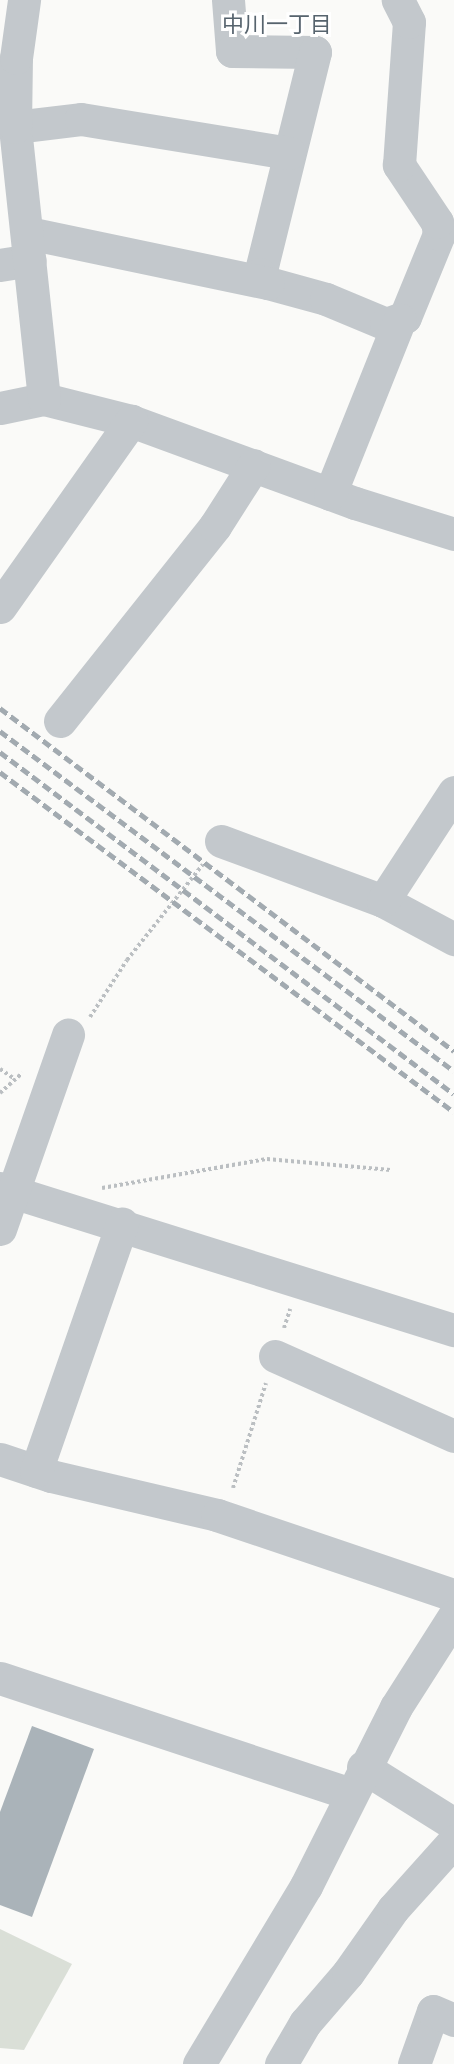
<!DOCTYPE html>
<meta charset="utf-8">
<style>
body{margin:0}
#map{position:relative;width:454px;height:2064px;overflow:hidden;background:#fafaf8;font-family:"Varela Round","Noto Sans JP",sans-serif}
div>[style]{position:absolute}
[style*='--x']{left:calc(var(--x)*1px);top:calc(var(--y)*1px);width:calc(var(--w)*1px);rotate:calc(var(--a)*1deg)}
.green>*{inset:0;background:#dadfd7}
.building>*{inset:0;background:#aab3b9}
.path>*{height:4px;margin-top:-2px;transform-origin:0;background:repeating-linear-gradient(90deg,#bbbfc2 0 3px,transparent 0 6px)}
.minor>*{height:33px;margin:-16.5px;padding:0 16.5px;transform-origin:16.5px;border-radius:16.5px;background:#c3c8cc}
.rail>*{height:4.5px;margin-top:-2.25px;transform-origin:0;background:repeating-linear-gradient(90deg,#a2aab0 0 9px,transparent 0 13.5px)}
span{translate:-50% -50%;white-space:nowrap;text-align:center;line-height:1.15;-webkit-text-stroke:6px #fff;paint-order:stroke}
.neighbourhood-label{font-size:22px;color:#57646e}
</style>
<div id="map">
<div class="green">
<div style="clip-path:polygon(0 1929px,72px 1964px,24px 2050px,0 2048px)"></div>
</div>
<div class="building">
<div style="clip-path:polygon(32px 1726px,94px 1749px,32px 1917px,0 1905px,0 1812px)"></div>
</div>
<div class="path">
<div style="--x:90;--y:1017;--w:68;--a:-57"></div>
<div style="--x:127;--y:960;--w:122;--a:-51.6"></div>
<div style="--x:0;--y:1069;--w:18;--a:34"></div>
<div style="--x:0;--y:1093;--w:30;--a:-42"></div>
<div style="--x:102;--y:1188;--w:168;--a:-10"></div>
<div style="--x:267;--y:1159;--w:124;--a:5.1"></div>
<div style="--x:284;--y:1328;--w:20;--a:-72"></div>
<div style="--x:233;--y:1488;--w:110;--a:-72.6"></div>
</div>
<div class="minor">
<div style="--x:228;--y:0;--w:51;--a:85.5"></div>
<div style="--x:232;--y:51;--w:83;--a:0.7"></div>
<div style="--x:315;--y:52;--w:229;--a:103.9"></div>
<div style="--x:260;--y:274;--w:12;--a:48"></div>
<div style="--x:268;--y:283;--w:60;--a:15.4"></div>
<div style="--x:326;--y:299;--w:65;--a:22.6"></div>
<div style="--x:386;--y:324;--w:20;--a:-20"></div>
<div style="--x:405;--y:317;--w:90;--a:-67.7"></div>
<div style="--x:439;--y:234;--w:12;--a:-99"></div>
<div style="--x:437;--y:222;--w:69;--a:-123.7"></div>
<div style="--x:399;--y:165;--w:143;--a:-86"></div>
<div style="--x:409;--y:22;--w:25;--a:-117"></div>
<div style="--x:15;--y:127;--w:66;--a:-6.9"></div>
<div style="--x:81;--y:119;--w:211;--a:9.3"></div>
<div style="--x:28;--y:233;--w:245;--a:11.8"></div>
<div style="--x:0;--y:265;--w:30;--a:-9"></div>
<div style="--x:44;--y:399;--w:90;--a:14.2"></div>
<div style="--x:131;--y:421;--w:239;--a:20.1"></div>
<div style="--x:355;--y:503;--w:104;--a:17.4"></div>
<div style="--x:0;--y:408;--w:45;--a:-11.6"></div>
<div style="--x:44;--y:399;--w:274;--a:-96.1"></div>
<div style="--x:15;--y:127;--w:69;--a:-89.2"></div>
<div style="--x:16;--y:58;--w:59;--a:-82.1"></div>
<div style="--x:330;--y:494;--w:188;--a:-68.2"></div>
<div style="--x:0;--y:607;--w:228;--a:-54.8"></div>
<div style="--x:60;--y:721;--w:249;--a:-51.5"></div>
<div style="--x:215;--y:526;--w:72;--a:-57.4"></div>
<div style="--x:221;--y:841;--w:173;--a:20.3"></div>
<div style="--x:383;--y:901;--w:81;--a:28.2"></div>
<div style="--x:383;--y:901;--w:130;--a:-56.9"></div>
<div style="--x:0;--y:1188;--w:476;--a:17.4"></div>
<div style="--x:0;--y:1229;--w:206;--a:-70.7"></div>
<div style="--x:275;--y:1356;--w:196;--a:24.1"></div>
<div style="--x:0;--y:1459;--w:54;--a:18.4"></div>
<div style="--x:51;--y:1476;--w:171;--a:13.2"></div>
<div style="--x:217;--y:1515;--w:250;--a:18.7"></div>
<div style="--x:36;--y:1471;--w:262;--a:-70.8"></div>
<div style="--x:0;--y:1678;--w:370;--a:18.3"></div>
<div style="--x:363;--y:1767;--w:107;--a:32.1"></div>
<div style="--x:199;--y:2064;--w:208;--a:-59"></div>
<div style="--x:306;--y:1886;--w:200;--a:-63.3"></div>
<div style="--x:396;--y:1707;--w:108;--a:-57.5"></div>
<div style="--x:281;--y:2064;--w:48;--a:-59.7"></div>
<div style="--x:305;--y:2023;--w:66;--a:-49.3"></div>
<div style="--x:348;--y:1973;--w:78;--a:-54.9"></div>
<div style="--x:393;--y:1909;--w:91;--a:-48.1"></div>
<div style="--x:414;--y:2064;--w:56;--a:-70.3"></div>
<div style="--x:433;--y:2011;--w:23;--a:23"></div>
</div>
<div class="rail">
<div style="--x:0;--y:708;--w:569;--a:37.07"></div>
<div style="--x:0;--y:731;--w:567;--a:36.83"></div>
<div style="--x:0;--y:752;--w:568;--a:36.99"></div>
<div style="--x:0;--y:772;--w:567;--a:36.83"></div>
</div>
<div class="neighbourhood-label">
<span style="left:277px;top:26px">中川一丁目</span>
</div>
</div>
